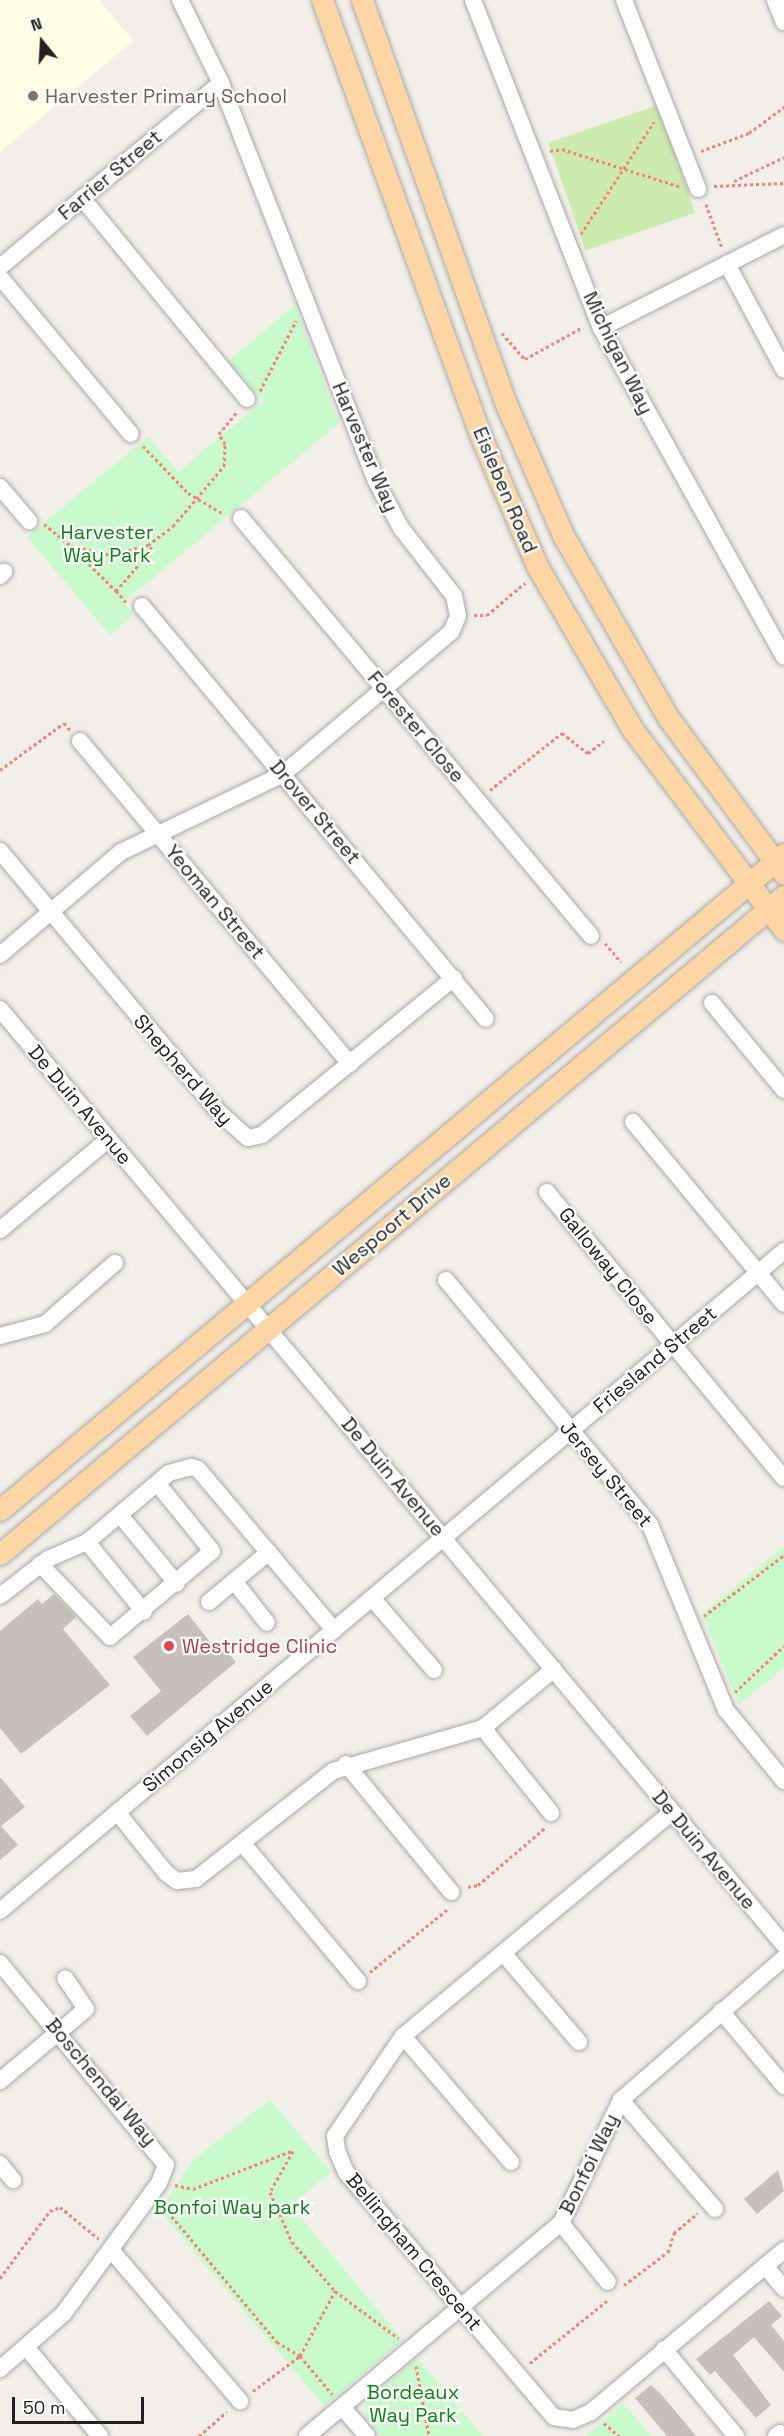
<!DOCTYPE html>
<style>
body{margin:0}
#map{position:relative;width:784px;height:2436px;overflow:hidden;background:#f2efe9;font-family:"Space Grotesk",sans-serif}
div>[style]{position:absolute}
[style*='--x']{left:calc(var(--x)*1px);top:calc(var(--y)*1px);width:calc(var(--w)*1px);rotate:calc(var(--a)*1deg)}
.education>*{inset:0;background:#ffffe5}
.grass>*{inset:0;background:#cdebb0;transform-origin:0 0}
.park>*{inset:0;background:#c8facc}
.building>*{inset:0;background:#c7bfb8}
.path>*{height:3px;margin-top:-1.5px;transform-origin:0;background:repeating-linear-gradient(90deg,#fa8072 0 3px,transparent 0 6px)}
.roads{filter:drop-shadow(0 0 2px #a9a9a9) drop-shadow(0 0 2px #a9a9a9)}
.minor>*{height:16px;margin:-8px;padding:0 8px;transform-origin:8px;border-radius:8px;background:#fff}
.major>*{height:21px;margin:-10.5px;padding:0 10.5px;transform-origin:10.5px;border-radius:10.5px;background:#fcd6a4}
.dots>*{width:16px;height:16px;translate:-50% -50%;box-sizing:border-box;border:3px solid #fff;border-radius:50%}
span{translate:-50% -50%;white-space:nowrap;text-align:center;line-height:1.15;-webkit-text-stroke:4.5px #fff;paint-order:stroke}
.education-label{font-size:20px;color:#785e54}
.left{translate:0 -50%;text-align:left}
.street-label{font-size:20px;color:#222}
.park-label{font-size:20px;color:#0c8416}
.health-label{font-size:20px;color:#be3a42}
.north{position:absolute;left:12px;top:12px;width:60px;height:60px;-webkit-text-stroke:4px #fff;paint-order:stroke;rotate:342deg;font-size:16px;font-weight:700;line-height:24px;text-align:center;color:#222}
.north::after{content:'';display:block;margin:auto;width:21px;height:27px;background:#222;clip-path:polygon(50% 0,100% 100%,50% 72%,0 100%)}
.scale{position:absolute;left:12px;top:2397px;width:132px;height:27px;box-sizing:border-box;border:3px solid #222;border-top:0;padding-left:8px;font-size:18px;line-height:21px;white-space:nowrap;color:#222;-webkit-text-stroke:4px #fff;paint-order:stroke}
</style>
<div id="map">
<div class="education">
<div style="clip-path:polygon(0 0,99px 0,133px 41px,0 152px)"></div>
</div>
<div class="grass">
<div style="left:658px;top:105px;width:114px;height:116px;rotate:71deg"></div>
</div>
<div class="park">
<div style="clip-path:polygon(295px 305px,339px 423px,124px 602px,133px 614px,110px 635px,27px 537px,148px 437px,178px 472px,263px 401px,229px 361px)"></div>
<div style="clip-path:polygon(784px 1546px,784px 1667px,739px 1705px,702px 1614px)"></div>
<div style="clip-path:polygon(270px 2100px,331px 2172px,290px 2205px,403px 2340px,324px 2406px,160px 2211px,193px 2160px)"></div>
<div style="clip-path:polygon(417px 2358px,483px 2436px,381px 2436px,365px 2416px,366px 2402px)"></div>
<div style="clip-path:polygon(623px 2403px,651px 2436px,586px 2436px)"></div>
</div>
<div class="building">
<div style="clip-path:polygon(54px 1594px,76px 1617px,63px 1629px,110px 1685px,21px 1754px,0 1728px,0 1631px,38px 1599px,42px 1604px)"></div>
<div style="clip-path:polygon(188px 1614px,214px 1647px,219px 1642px,236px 1662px,147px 1736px,130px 1716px,161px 1691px,133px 1657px)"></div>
<div style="clip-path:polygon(0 1777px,25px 1807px,1px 1826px,18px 1845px,0 1860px)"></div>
<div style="clip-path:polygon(778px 2170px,784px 2191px,757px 2214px,744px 2199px)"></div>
<div style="clip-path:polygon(769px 2301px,782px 2316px,771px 2325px,784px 2341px,784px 2372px,754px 2337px,733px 2355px,771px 2405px,756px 2418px,715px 2371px,710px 2375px,696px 2359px)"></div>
<div style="clip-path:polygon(651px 2385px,661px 2394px,696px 2436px,667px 2436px,635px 2398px)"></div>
</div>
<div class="path">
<div style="--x:550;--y:151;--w:12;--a:-9"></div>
<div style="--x:562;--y:149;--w:125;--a:17.7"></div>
<div style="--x:701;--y:151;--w:51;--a:-20.6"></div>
<div style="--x:749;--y:133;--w:44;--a:-36.6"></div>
<div style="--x:734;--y:181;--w:55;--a:-25.6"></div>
<div style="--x:714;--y:186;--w:70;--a:-2.5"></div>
<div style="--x:706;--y:204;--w:47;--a:70"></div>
<div style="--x:581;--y:234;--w:134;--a:-56.9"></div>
<div style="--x:502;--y:333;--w:35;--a:49"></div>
<div style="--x:525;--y:359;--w:66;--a:-28.9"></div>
<div style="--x:260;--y:391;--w:79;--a:-62.8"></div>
<div style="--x:143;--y:446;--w:65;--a:46.2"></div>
<div style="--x:188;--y:493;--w:42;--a:30.3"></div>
<div style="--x:44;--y:524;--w:35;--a:39"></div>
<div style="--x:71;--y:546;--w:41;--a:12.7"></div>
<div style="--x:111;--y:555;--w:38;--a:-15"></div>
<div style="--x:148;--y:545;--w:31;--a:-37"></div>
<div style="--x:173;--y:526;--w:79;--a:-49.6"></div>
<div style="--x:224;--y:466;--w:22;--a:-87"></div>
<div style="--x:225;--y:444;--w:12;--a:-121"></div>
<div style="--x:219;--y:434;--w:28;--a:-51"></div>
<div style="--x:72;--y:547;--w:62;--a:45"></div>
<div style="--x:126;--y:602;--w:15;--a:-132"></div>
<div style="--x:116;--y:591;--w:55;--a:-49.4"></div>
<div style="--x:152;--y:549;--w:6;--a:-135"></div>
<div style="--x:474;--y:615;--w:13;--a:0"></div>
<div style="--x:487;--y:615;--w:50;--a:-40.1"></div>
<div style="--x:0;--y:770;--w:79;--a:-36.3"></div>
<div style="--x:64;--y:723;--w:9;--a:49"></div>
<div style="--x:490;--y:790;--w:92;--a:-38.4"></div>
<div style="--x:562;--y:733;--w:33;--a:38"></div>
<div style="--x:588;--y:753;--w:20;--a:-37"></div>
<div style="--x:605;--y:943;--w:25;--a:50"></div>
<div style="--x:704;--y:1616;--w:101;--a:-37.3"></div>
<div style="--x:735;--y:1692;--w:67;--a:-43.2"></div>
<div style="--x:468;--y:1887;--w:10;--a:-11"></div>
<div style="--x:478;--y:1885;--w:88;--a:-40.4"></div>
<div style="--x:370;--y:1972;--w:102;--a:-39"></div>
<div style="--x:293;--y:2151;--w:47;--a:119.3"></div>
<div style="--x:270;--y:2192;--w:55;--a:66.3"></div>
<div style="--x:292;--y:2242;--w:65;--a:48.7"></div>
<div style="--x:335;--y:2291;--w:79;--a:36.7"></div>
<div style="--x:175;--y:2185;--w:18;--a:13"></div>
<div style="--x:193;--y:2189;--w:108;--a:-21.1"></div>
<div style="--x:164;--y:2207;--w:176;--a:50.1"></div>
<div style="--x:277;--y:2342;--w:27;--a:31"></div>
<div style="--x:300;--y:2356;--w:74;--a:-61.7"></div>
<div style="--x:0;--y:2278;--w:84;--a:-53.3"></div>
<div style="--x:50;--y:2211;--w:11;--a:-22"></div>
<div style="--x:60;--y:2207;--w:50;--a:39.4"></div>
<div style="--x:624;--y:2285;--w:55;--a:-36.9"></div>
<div style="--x:668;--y:2252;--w:20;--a:-72"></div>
<div style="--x:674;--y:2233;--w:31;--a:-40"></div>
<div style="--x:530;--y:2363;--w:102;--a:-39"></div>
<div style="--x:416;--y:2366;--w:71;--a:79.5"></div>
<div style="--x:253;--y:2391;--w:59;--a:-36.7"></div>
<div style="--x:300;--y:2356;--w:50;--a:49.9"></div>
<div style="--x:604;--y:2423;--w:20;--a:41"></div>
<div style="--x:199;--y:2436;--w:37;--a:-41"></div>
</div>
<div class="roads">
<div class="minor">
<div style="--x:473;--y:0;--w:352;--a:68.7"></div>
<div style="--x:601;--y:328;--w:376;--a:60.9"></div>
<div style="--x:624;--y:0;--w:203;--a:68.6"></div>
<div style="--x:775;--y:0;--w:24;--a:68"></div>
<div style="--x:82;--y:198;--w:260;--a:50.6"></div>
<div style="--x:727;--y:264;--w:120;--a:61.7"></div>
<div style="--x:0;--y:267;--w:288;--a:-39.8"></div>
<div style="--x:0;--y:277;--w:204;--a:50.2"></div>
<div style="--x:601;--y:328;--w:205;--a:-26.9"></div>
<div style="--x:0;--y:487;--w:45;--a:49.5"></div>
<div style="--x:241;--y:518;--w:545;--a:50.06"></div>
<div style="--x:0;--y:576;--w:6;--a:-45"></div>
<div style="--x:142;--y:606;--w:537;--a:50.21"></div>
<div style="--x:80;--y:741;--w:421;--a:50.1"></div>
<div style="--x:0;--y:851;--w:344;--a:50"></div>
<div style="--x:221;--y:1114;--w:36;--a:42"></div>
<div style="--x:248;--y:1138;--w:14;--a:-12"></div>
<div style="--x:262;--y:1135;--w:248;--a:-39.3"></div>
<div style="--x:0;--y:955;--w:159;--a:-40.4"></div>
<div style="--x:121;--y:852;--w:180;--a:-25.7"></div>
<div style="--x:283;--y:774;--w:220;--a:-40.2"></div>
<div style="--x:451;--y:632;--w:17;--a:-66"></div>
<div style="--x:458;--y:616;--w:20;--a:-101"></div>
<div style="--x:454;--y:596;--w:86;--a:-127.9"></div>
<div style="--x:401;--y:528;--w:53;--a:-118"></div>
<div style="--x:376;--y:481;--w:427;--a:-111.3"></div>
<div style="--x:221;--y:83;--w:93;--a:-116.3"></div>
<div style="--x:712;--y:1003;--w:113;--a:50.4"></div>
<div style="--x:0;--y:1009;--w:1221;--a:50.05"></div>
<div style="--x:633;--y:1122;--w:236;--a:50.3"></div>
<div style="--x:547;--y:1192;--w:371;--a:50.4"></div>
<div style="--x:0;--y:1230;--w:142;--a:-39.9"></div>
<div style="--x:446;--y:1280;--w:319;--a:50.2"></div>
<div style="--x:650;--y:1525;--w:200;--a:67.7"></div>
<div style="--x:726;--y:1710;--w:92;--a:50.8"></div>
<div style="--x:0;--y:1336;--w:47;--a:-14.9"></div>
<div style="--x:45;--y:1324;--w:93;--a:-41.1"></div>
<div style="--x:120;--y:1515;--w:89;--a:50.4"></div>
<div style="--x:87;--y:1542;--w:90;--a:50.8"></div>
<div style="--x:40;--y:1564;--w:101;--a:46.2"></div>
<div style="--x:110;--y:1637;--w:133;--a:-40.1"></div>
<div style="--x:212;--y:1551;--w:87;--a:-129"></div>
<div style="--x:234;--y:1581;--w:53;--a:51.8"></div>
<div style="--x:0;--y:1596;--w:61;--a:-37.6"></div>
<div style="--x:48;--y:1559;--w:43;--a:-23.6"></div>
<div style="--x:87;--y:1542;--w:107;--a:-40.1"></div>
<div style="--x:169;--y:1473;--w:23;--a:-15"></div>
<div style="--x:191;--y:1467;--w:7;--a:16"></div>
<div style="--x:198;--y:1469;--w:211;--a:49.8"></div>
<div style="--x:372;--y:1598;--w:95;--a:49.3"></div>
<div style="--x:209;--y:1602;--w:78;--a:-39.8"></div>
<div style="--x:483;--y:1728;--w:109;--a:51.3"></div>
<div style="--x:346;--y:1764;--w:166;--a:50.6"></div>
<div style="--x:117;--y:1812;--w:78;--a:51.2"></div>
<div style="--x:166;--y:1873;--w:14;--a:36"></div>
<div style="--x:177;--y:1881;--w:19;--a:-6"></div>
<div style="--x:196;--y:1879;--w:174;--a:-38.2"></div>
<div style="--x:333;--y:1771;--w:156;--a:-16"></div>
<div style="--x:483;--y:1728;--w:92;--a:-39.7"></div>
<div style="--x:672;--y:1812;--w:350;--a:140.2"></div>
<div style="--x:403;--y:2036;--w:121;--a:124.2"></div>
<div style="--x:335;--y:2136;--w:15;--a:82"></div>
<div style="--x:337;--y:2151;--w:23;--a:67"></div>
<div style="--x:346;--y:2172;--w:321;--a:49.7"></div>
<div style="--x:554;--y:2417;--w:19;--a:9"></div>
<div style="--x:573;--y:2420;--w:20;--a:-24"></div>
<div style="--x:591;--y:2412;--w:252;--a:-40"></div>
<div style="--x:243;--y:1844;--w:179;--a:50"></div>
<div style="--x:0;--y:1911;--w:1025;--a:-40.09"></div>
<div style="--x:503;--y:1953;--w:117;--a:49.5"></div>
<div style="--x:0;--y:1963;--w:261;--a:50.6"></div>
<div style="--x:166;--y:2165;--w:19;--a:111"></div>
<div style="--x:159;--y:2183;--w:162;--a:126.2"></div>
<div style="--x:63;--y:2314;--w:84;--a:138.9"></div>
<div style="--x:721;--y:2011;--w:98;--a:50"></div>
<div style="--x:403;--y:2036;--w:166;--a:49.4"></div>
<div style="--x:0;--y:2081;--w:112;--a:-39.9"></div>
<div style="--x:86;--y:2009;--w:37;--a:-124"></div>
<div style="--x:621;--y:2100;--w:144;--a:49.2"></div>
<div style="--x:0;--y:2164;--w:21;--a:51"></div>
<div style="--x:561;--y:2223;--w:75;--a:51.5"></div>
<div style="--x:111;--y:2250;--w:199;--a:49.5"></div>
<div style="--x:765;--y:2266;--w:30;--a:50"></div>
<div style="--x:26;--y:2347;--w:116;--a:50.3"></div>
<div style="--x:664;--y:2349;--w:113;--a:50.4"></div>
<div style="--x:342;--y:2407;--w:38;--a:49"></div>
<div style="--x:307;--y:2436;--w:331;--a:-40"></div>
<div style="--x:561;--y:2223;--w:137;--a:-64"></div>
<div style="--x:621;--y:2100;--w:216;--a:-41.1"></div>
<div style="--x:776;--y:2436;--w:5;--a:-37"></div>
</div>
<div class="major">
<div style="--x:322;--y:0;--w:465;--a:70"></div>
<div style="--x:481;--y:437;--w:141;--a:66.5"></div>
<div style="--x:537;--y:566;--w:190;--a:59.7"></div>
<div style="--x:633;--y:730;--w:251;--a:52.9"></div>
<div style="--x:362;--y:0;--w:429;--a:70.4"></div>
<div style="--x:506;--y:404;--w:143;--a:66.5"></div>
<div style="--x:563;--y:535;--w:212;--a:60.1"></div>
<div style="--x:669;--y:719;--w:193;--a:53.4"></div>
<div style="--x:0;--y:1510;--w:1022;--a:-39.92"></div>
<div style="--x:0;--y:1554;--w:1024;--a:-40.01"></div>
</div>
</div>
<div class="dots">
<div style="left:33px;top:96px;background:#8d6e63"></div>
<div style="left:169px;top:1646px;background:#e0444e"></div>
</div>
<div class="education-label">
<span class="left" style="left:45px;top:96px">Harvester Primary School</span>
</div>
<div class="street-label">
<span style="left:110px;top:175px;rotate:-40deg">Farrier Street</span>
<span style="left:618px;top:353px;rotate:64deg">Michigan Way</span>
<span style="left:365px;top:447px;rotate:67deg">Harvester Way</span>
<span style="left:505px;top:490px;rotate:67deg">Eisleben Road</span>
<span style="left:416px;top:727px;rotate:50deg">Forester Close</span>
<span style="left:315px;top:812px;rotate:50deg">Drover Street</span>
<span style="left:215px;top:902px;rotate:50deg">Yeoman Street</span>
<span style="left:183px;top:1070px;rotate:49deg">Shepherd Way</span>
<span style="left:80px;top:1105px;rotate:50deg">De Duin Avenue</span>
<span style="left:392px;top:1225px;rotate:-40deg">Wespoort Drive</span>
<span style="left:608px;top:1266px;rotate:51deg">Galloway Close</span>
<span style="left:655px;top:1360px;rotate:-40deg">Friesland Street</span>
<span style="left:606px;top:1474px;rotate:50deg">Jersey Street</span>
<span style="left:393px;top:1477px;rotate:50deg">De Duin Avenue</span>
<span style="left:208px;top:1736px;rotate:-40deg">Simonsig Avenue</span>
<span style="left:704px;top:1850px;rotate:50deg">De Duin Avenue</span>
<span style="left:101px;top:2082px;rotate:50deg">Boschendal Way</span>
<span style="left:589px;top:2164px;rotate:-64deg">Bonfoi Way</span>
<span style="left:414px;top:2252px;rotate:50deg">Bellingham Crescent</span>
</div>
<div class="park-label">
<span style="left:107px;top:544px">Harvester<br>Way Park</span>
<span style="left:232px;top:2207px">Bonfoi Way park</span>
<span style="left:413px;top:2404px">Bordeaux<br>Way Park</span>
</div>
<div class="health-label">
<span class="left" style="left:182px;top:1646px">Westridge Clinic</span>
</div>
<div class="north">N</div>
<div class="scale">50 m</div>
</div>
